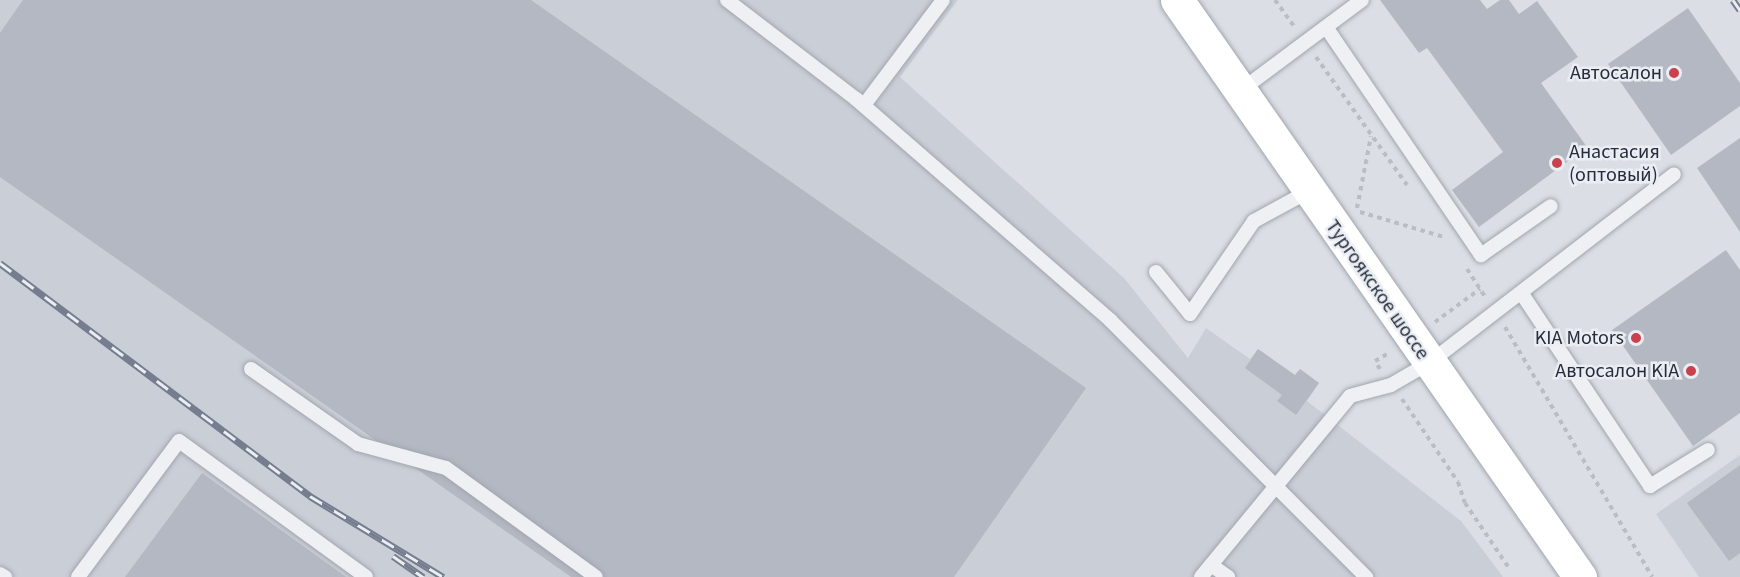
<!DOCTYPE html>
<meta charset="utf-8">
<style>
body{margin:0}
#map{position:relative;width:1740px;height:577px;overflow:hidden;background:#dbdfe5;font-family:"Source Sans 3",sans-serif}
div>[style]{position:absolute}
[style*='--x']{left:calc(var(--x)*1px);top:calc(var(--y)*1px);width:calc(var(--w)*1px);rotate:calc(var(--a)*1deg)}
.built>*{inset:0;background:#caced7}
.building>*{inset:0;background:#b3b8c2}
.path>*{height:4px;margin-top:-2px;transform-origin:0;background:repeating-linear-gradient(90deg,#babdc4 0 4.5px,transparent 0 9px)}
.roads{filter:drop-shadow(0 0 2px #a1a6af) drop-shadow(0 0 2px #a1a6af)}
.lane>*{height:14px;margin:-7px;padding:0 7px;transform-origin:7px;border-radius:7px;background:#eef0f4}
.primary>*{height:33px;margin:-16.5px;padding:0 16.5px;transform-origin:16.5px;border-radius:16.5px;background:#fff}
.rail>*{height:7px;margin-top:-3.5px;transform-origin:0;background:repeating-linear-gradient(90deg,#eaeef3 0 14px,#757d8e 0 28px);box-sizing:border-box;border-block:2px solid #757d8e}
.dots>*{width:16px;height:16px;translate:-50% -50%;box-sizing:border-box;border:3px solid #eaeef3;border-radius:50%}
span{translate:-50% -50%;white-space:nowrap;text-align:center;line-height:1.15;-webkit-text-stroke:5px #eaeef3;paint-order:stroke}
.poi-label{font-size:20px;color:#262c3b}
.right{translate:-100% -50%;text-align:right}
.left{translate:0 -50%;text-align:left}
.street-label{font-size:20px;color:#262c3b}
</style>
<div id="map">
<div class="built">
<div style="clip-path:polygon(0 0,958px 0,900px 77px,1124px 278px,1188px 358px,1206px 328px,1250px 359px,1258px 349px,1295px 375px,1300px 369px,1319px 383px,1307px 401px,1461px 521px,1503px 577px,0 577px)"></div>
<div style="clip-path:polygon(1740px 455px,1740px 577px,1699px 577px,1656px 514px)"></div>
</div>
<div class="building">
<div style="clip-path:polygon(23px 0,531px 0,1086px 388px,954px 577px,571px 577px,0 177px,0 33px)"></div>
<div style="clip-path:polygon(1380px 0,1480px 0,1487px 9px,1500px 0,1509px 0,1519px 14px,1537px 1px,1578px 57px,1541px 83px,1587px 147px,1479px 227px,1452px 190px,1503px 152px,1427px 48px,1419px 53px)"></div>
<div style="clip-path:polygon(1688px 8px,1740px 83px,1740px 106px,1671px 155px,1608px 64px)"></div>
<div style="clip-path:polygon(1740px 138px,1740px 232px,1697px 168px)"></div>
<div style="clip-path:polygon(1726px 250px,1740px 270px,1740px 413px,1693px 446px,1612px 330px)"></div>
<div style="clip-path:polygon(1258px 349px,1295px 375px,1300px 369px,1319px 383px,1296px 415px,1277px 401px,1282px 395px,1245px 368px)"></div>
<div style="clip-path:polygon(1740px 465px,1740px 553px,1729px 561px,1687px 503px)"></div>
<div style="clip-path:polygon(202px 473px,346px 577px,125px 577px)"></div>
</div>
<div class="path">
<div style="--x:1275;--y:0;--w:36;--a:54"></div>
<div style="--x:1316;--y:57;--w:157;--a:54.6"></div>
<div style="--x:1357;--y:208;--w:73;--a:-79"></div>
<div style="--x:1360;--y:212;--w:88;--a:16.6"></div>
<div style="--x:1467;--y:269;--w:35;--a:57"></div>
<div style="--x:1435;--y:322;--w:56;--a:-36.3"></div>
<div style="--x:1505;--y:327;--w:290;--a:59.5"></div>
<div style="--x:1380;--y:369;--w:9;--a:-122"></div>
<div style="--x:1375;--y:361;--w:16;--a:-30"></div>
<div style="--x:1402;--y:399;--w:100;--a:56"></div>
<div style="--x:1458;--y:482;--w:22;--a:72"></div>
<div style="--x:1465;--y:503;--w:78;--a:55.9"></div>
</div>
<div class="roads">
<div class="lane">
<div style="--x:727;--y:0;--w:163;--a:37.5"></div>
<div style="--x:856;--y:99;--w:337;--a:41"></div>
<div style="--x:1110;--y:320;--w:363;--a:45.1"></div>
<div style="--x:1326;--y:27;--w:276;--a:55.8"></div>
<div style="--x:1481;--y:255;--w:85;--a:-35"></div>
<div style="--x:1240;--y:91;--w:152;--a:-36.7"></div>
<div style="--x:864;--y:105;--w:131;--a:-53"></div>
<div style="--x:1156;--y:272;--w:54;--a:51"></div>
<div style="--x:1190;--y:314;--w:113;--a:-55.5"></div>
<div style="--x:1254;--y:221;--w:63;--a:-28.6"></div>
<div style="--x:1522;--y:294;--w:231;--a:56.3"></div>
<div style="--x:1650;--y:486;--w:68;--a:-31.8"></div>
<div style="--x:251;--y:369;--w:131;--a:35"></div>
<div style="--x:358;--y:444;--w:91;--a:15.3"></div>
<div style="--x:446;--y:468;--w:185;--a:36"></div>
<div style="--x:1211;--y:565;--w:21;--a:35"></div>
<div style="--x:0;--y:574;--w:6;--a:31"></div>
<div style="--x:78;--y:577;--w:169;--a:-53.4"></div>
<div style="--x:179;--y:441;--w:231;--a:36"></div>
<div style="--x:1201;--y:577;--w:234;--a:-50.5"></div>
<div style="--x:1350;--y:396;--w:42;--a:-15"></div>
<div style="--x:1391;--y:385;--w:44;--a:-30.1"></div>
<div style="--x:1429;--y:363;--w:309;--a:-37.6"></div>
</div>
<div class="primary">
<div style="--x:1177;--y:0;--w:704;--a:55.07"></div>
</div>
</div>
<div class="rail">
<div style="--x:1733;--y:0;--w:12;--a:55"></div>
<div style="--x:0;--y:263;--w:388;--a:36.9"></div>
<div style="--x:310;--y:496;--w:156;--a:31.3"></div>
<div style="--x:393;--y:556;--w:37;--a:35"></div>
</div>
<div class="dots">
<div style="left:1674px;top:73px;background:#c9414d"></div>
<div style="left:1557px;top:163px;background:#c9414d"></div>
<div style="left:1636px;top:338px;background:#c9414d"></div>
<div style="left:1691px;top:371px;background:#c9414d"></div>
</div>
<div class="poi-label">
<span class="right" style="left:1662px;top:73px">Автосалон</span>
<span class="left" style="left:1569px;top:164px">Анастасия<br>(оптовый)</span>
<span class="right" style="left:1624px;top:338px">KIA Motors</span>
<span class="right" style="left:1679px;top:371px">Автосалон KIA</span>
</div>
<div class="street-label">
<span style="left:1377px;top:290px;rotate:55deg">Тургоякское шоссе</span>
</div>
</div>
